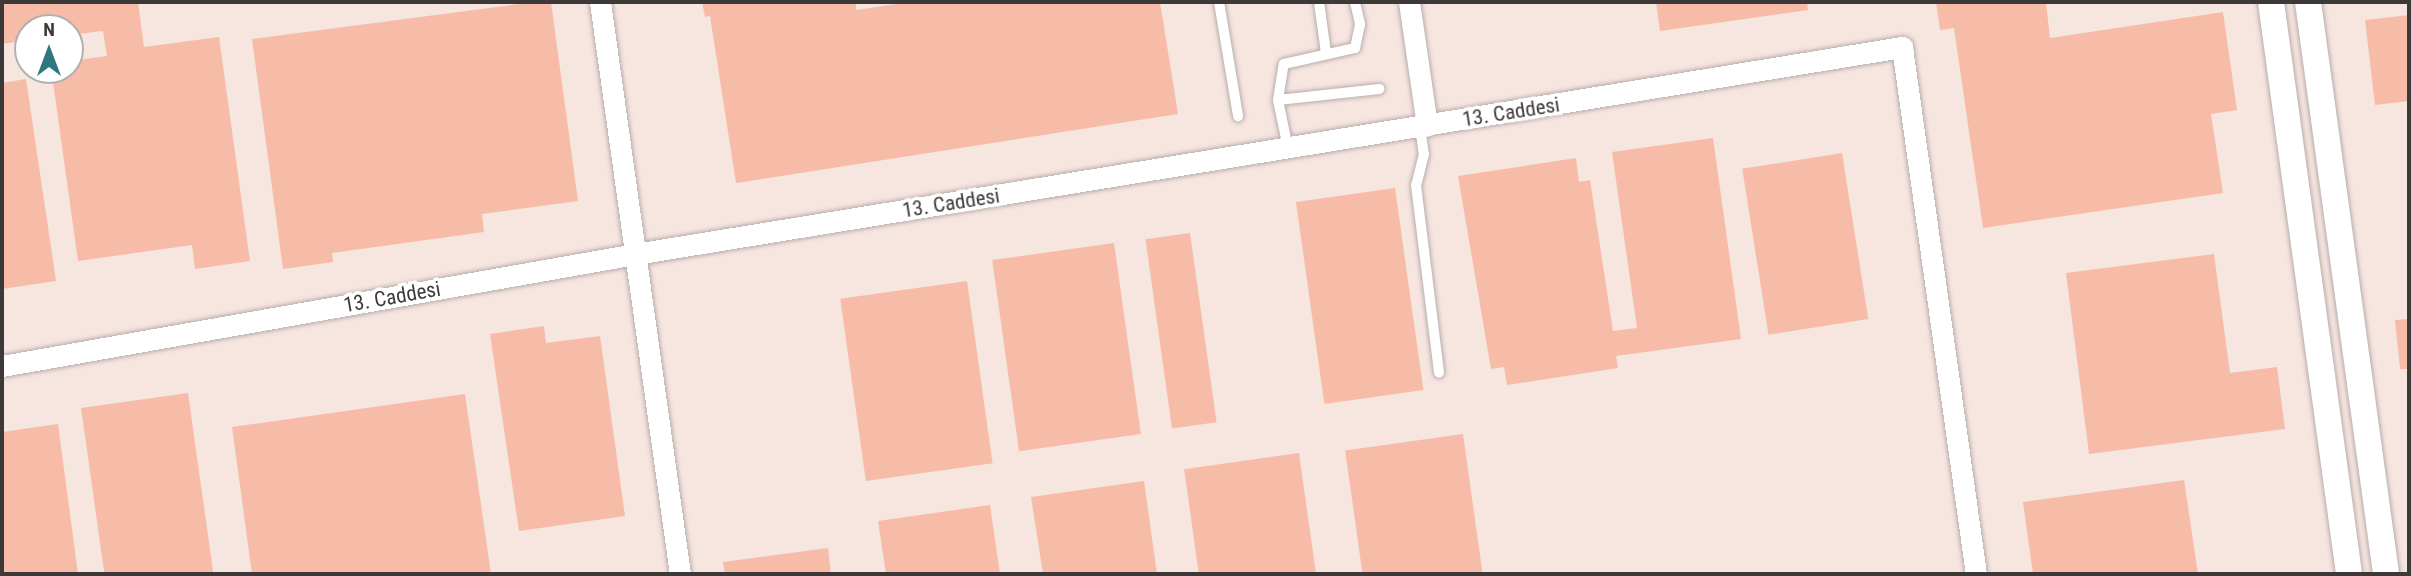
<!DOCTYPE html>
<style>
body{margin:0}
#map{position:relative;width:2411px;height:576px;overflow:hidden;background:#fdf3f0;font-family:"Roboto Condensed",sans-serif}
div>[style]{position:absolute}
[style*='--x']{left:calc(var(--x)*1px);top:calc(var(--y)*1px);width:calc(var(--w)*1px);rotate:calc(var(--a)*1deg)}
.built>*{inset:0;background:#f7e5e0}
.building>*{inset:0;background:#f6bca7;transform-origin:0 0}
.roads{filter:drop-shadow(0 0 2px #b7aeab) drop-shadow(0 0 2px #b7aeab)}
.service>*{height:10px;margin:-5px;padding:0 5px;transform-origin:5px;border-radius:5px;background:#fff}
.minor>*{height:21px;margin:-10.5px;padding:0 10.5px;transform-origin:10.5px;border-radius:10.5px;background:#fff}
.tertiary>*{height:26px;margin:-13px;padding:0 13px;transform-origin:13px;border-radius:13px;background:#fff}
span{translate:-50% -50%;white-space:nowrap;text-align:center;line-height:1.15;-webkit-text-stroke:7px #fff;paint-order:stroke}
.street-label{font-size:21px;color:#3d3938}
.frame{position:absolute;inset:0;border:4px solid #3d3938;pointer-events:none}
.north{position:absolute;left:14px;top:14px;width:70px;height:70px;box-sizing:border-box;background:#fff;border:2px solid #b1b0af;border-radius:50%;rotate:0deg;font-size:19px;font-weight:700;line-height:28px;text-align:center;color:#3d3938}
.north::after{content:'';display:block;margin:auto;width:24px;height:32px;background:#2f7780;clip-path:polygon(50% 0,100% 100%,50% 72%,0 100%)}
</style>
<div id="map">
<div class="built">
<div style="clip-path:polygon(evenodd,2px 2px,2409px 2px,2409px 574px,2px 574px,2px 2px,28px 28px,70px 28px,70px 70px,28px 70px,28px 28px)"></div>
</div>
<div class="building">
<div style="clip-path:polygon(2px 2px,138px 2px,144px 47px,219px 37px,250px 261px,195px 269px,192px 245px,78px 261px,53px 82px,60px 81px,58px 70px,70px 70px,70px 61px,107px 56px,103px 31px,70px 35px,70px 28px,28px 28px,28px 40px,2px 44px)"></div>
<div style="clip-path:polygon(534px 2px,551px 2px,578px 201px,482px 214px,484px 232px,332px 253px,333px 262px,283px 269px,252px 39px)"></div>
<div style="clip-path:polygon(702px 2px,856px 2px,856px 10px,910px 2px,1160px 2px,1178px 114px,736px 183px,710px 16px,705px 17px)"></div>
<div style="clip-path:polygon(1656px 2px,1807px 2px,1808px 10px,1660px 31px)"></div>
<div style="clip-path:polygon(1936px 2px,2046px 2px,2050px 38px,2223px 12px,2237px 110px,2211px 114px,2223px 193px,1983px 228px,1954px 28px,1940px 30px)"></div>
<div style="clip-path:polygon(2409px 15px,2409px 101px,2375px 105px,2365px 20px)"></div>
<div style="clip-path:polygon(26px 79px,56px 281px,2px 289px,2px 83px)"></div>
<div style="clip-path:polygon(1713px 138px,1741px 339px,1616px 356px,1618px 368px,1507px 385px,1504px 367px,1491px 369px,1458px 176px,1576px 158px,1579px 182px,1590px 180px,1613px 331px,1637px 328px,1612px 152px)"></div>
<div style="left:1842px;top:153px;width:168px;height:101px;rotate:81deg"></div>
<div style="left:1395px;top:188px;width:204px;height:100px;rotate:82deg"></div>
<div style="left:1190px;top:233px;width:191px;height:45px;rotate:82deg"></div>
<div style="left:1114px;top:243px;width:193px;height:123px;rotate:82deg"></div>
<div style="clip-path:polygon(2214px 254px,2230px 373px,2277px 367px,2285px 429px,2089px 454px,2066px 273px)"></div>
<div style="left:967px;top:281px;width:184px;height:128px;rotate:82deg"></div>
<div style="clip-path:polygon(2409px 319px,2409px 369px,2400px 369px,2395px 320px)"></div>
<div style="clip-path:polygon(544px 326px,546px 343px,600px 336px,625px 516px,519px 531px,490px 334px)"></div>
<div style="left:188px;top:393px;width:183px;height:108px;rotate:82deg"></div>
<div style="clip-path:polygon(465px 394px,491px 574px,252px 574px,232px 427px)"></div>
<div style="clip-path:polygon(58px 424px,78px 574px,2px 574px,2px 432px)"></div>
<div style="left:1463px;top:434px;width:141px;height:119px;rotate:82deg"></div>
<div style="left:1299px;top:453px;width:122px;height:116px;rotate:82deg"></div>
<div style="clip-path:polygon(2184px 480px,2198px 574px,2033px 574px,2023px 502px)"></div>
<div style="clip-path:polygon(1144px 481px,1157px 574px,1043px 574px,1031px 497px)"></div>
<div style="clip-path:polygon(990px 505px,1000px 574px,886px 574px,878px 521px)"></div>
<div style="clip-path:polygon(828px 548px,831px 574px,725px 574px,723px 562px)"></div>
</div>
<div class="roads">
<div class="service">
<div style="--x:1219;--y:2;--w:116;--a:80.5"></div>
<div style="--x:1319;--y:2;--w:51;--a:82.2"></div>
<div style="--x:1278;--y:100;--w:102;--a:-6.2"></div>
<div style="--x:1420;--y:127;--w:27;--a:82"></div>
<div style="--x:1424;--y:154;--w:32;--a:104"></div>
<div style="--x:1416;--y:185;--w:189;--a:83"></div>
<div style="--x:1288;--y:148;--w:49;--a:-101.8"></div>
<div style="--x:1278;--y:100;--w:36;--a:-81"></div>
<div style="--x:1284;--y:64;--w:73;--a:-12.7"></div>
<div style="--x:1355;--y:48;--w:25;--a:-78"></div>
<div style="--x:1360;--y:24;--w:23;--a:-103"></div>
</div>
<div class="minor">
<div style="--x:600;--y:2;--w:578;--a:82.04"></div>
<div style="--x:1409;--y:2;--w:125;--a:81.7"></div>
<div style="--x:2;--y:366;--w:643;--a:-10.03"></div>
<div style="--x:635;--y:254;--w:1284;--a:-9.28"></div>
<div style="--x:1902;--y:47;--w:532;--a:82.01"></div>
</div>
<div class="tertiary">
<div style="--x:2271;--y:2;--w:577;--a:82.23"></div>
<div style="--x:2308;--y:2;--w:577;--a:82.23"></div>
</div>
</div>
<div class="street-label">
<span style="left:1511px;top:112px;rotate:-9deg">13. Caddesi</span>
<span style="left:951px;top:203px;rotate:-9deg">13. Caddesi</span>
<span style="left:392px;top:297px;rotate:-10deg">13. Caddesi</span>
</div>
<div class="frame"></div>
<div class="north">N</div>
</div>
